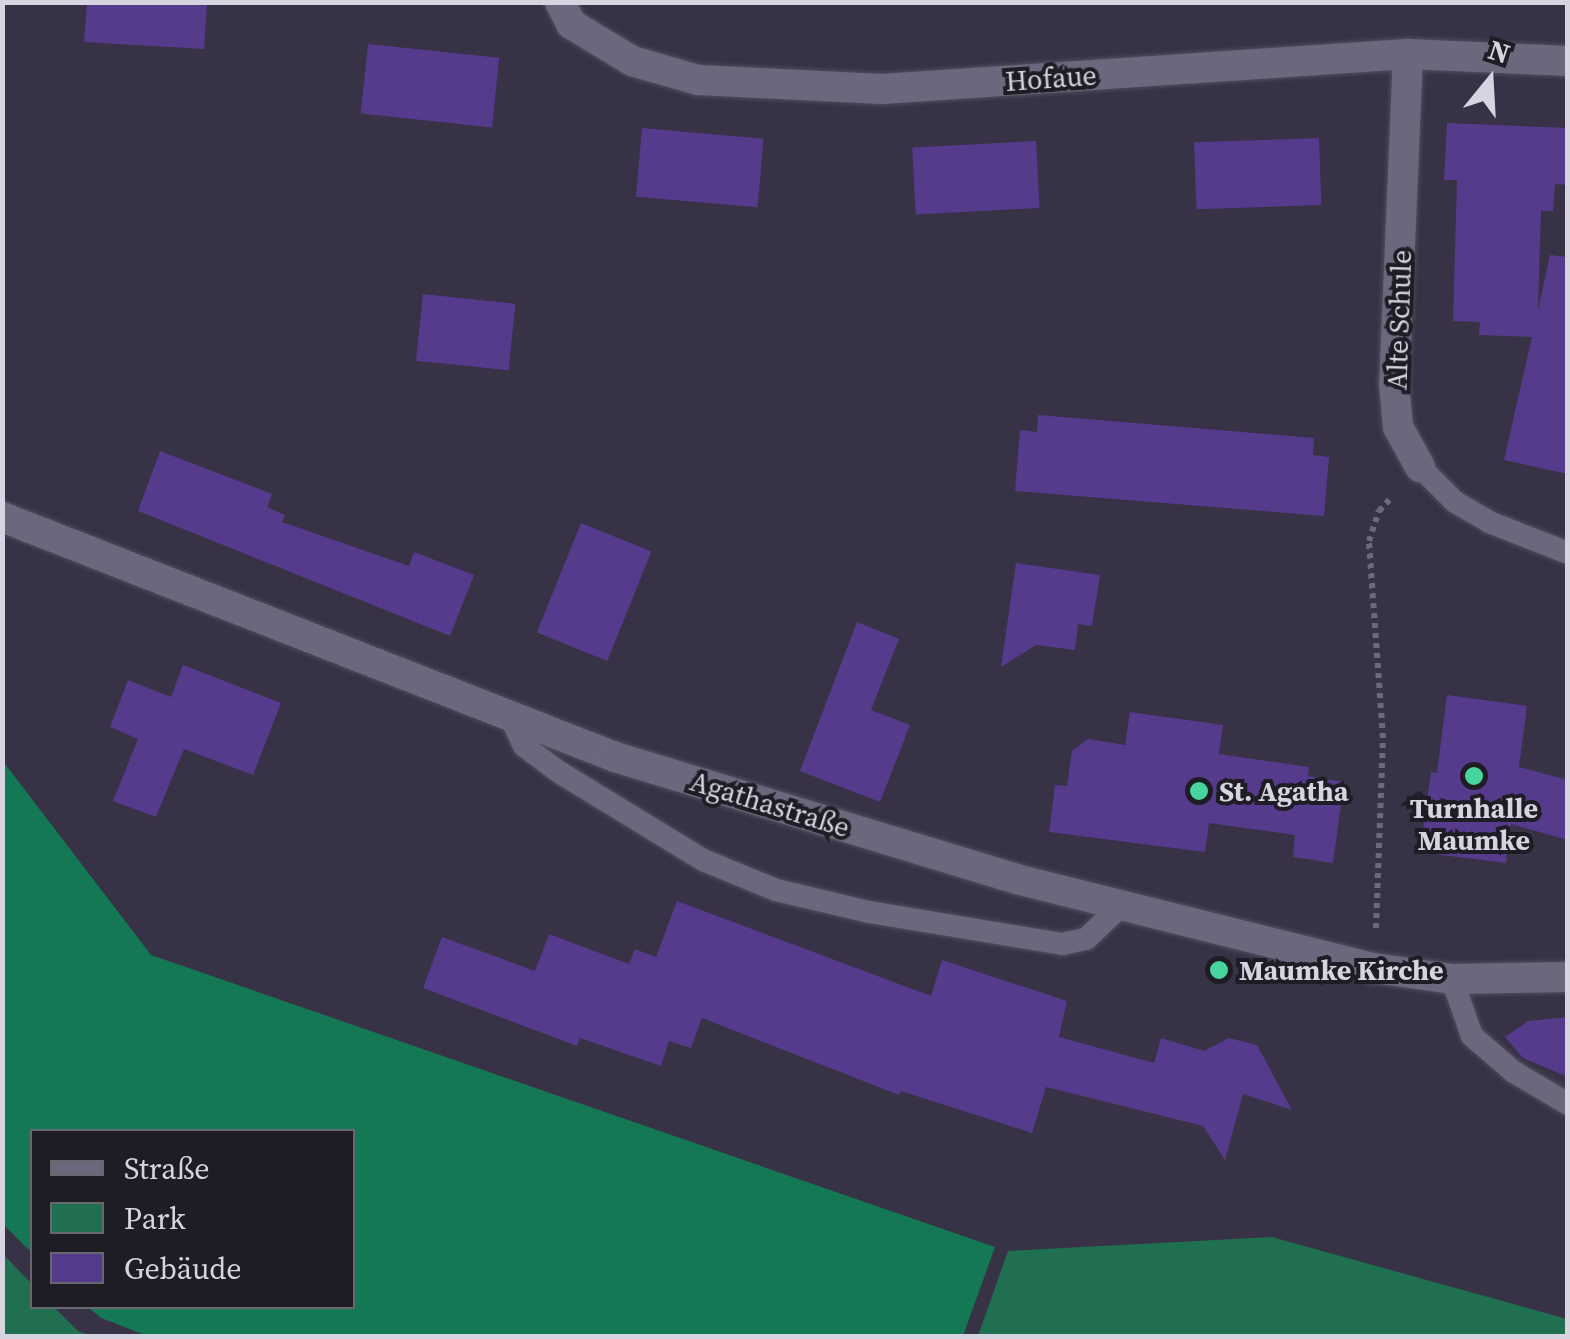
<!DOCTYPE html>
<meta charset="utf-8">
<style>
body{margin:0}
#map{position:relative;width:1570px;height:1339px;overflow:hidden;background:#373245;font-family:"Source Serif 4",serif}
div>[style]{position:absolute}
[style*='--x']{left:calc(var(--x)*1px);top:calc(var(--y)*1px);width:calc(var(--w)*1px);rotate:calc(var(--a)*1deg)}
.green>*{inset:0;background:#1f6f50}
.forest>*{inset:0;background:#157855}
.building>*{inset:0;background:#563a8c;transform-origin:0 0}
.path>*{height:6px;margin-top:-3px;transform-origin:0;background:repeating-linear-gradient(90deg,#6d6979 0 5px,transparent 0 10px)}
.roads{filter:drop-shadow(0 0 2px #524e5e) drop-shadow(0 0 2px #524e5e)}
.service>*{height:22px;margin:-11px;padding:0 11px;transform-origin:11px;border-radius:11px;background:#6c677c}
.minor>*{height:30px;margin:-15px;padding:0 15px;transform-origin:15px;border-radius:15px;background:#6c677c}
.dots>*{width:28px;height:28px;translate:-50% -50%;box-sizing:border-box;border:5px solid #1e1c24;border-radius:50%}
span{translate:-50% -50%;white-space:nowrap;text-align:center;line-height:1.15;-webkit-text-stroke:8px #1e1c24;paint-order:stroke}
.street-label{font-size:28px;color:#d6d4e0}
.poi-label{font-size:28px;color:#d6d4e0;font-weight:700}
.left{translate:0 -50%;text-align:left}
.frame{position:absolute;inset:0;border:5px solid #d6d4e0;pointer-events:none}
.legend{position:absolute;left:30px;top:1129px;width:325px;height:180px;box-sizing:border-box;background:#1e1c24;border:2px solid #68666f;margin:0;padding:12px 18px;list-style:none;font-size:30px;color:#d6d4e0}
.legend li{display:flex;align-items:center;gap:20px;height:50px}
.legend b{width:50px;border:2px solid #68666f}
.north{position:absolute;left:1440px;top:30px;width:100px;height:100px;-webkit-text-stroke:8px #1e1c24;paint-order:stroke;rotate:18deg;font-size:28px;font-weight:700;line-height:40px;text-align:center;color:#d6d4e0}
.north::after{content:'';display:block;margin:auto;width:35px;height:45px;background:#d6d4e0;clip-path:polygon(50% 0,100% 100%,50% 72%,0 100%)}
</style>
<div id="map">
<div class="green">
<div style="clip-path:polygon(1272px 1237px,1567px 1319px,1567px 1336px,978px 1336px,1008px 1251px)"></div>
<div style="clip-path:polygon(2px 1253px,32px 1284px,32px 1306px,54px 1307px,78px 1331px,93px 1336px,3px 1336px)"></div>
</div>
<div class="forest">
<div style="clip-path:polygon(2px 760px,151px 955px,995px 1247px,963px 1336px,148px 1336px,101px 1318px,88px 1307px,352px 1306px,352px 1132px,32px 1132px,32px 1253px,3px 1224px)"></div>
</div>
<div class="building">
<div style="clip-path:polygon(87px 2px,207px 2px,204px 49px,84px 42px)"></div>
<div style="left:368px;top:44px;width:132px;height:70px;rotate:6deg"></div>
<div style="clip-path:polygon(1447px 123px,1568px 128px,1568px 185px,1555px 184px,1553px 211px,1541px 211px,1538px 310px,1550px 255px,1568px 257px,1568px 474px,1504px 460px,1532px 337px,1479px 335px,1480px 322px,1453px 321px,1457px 180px,1444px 180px)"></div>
<div style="left:642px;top:128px;width:122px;height:69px;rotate:5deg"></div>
<div style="left:1319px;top:138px;width:67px;height:125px;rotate:88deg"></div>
<div style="left:1036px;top:141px;width:67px;height:124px;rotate:87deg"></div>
<div style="left:423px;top:294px;width:93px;height:67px;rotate:6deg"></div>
<div style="clip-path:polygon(1038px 415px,1314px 438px,1313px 455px,1329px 457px,1324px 516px,1015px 491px,1020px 430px,1037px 432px)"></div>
<div style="clip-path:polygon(160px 451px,272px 494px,267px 507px,285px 515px,282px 522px,409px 566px,414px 552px,474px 575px,450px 636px,138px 511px)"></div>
<div style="left:581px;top:523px;width:76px;height:118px;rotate:22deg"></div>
<div style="clip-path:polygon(1016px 563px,1100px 575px,1092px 626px,1078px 624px,1075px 650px,1036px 645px,1001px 667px)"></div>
<div style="clip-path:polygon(857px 622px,899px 639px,871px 710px,910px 725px,880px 802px,800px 771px)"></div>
<div style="clip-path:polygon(183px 665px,281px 703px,253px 775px,184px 749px,156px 817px,113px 801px,138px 739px,110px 727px,128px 680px,171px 697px)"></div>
<div style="clip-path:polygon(1447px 695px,1527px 706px,1519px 767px,1568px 780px,1568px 840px,1511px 824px,1506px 863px,1426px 853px,1429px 831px,1423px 830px,1431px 772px,1437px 773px)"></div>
<div style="clip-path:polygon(1130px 712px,1223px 725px,1219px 754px,1309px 767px,1308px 776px,1344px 782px,1333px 863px,1293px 857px,1295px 835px,1209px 823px,1205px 852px,1049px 832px,1055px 785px,1067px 786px,1072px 751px,1088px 739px,1125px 745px)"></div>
<div style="clip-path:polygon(677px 901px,931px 996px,942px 960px,1067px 1001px,1059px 1037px,1154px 1063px,1161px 1038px,1204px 1051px,1229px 1038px,1257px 1045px,1292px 1110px,1243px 1094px,1225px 1160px,1203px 1126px,1046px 1087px,1032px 1133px,901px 1091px,899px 1095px,702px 1018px,691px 1048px,669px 1041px,661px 1066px,580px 1038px,577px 1046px,423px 988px,442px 937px,535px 971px,549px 934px,629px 964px,635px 949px,656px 957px)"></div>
<div style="clip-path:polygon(1568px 1017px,1568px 1077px,1523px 1058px,1505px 1037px,1528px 1021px)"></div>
</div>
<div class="path">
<div style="--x:1376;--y:928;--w:190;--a:-87.9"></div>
<div style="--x:1383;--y:738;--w:197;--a:-94.1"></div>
<div style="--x:1369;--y:541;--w:32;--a:-72"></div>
<div style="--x:1379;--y:511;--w:19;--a:-47"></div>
</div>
<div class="roads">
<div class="service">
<div style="--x:1420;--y:467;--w:49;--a:45"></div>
<div style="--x:1455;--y:502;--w:39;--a:30"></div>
<div style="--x:1489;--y:522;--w:85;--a:21.4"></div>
<div style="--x:510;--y:716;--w:33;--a:65"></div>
<div style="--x:524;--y:746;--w:44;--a:36.6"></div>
<div style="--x:559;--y:772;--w:169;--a:31.4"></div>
<div style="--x:703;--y:860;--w:79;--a:22.3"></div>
<div style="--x:776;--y:890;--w:96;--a:13.3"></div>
<div style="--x:869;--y:912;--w:196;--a:9.4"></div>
<div style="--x:1062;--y:944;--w:25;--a:-12"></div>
<div style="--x:1086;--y:939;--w:48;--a:-43.3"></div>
<div style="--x:1452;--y:979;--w:60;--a:70.7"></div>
<div style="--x:1472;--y:1036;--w:55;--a:40.6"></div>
<div style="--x:1514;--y:1072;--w:63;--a:30.7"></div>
</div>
<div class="minor">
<div style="--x:560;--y:2;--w:25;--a:63"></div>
<div style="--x:571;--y:24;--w:71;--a:31.2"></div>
<div style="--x:632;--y:61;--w:69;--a:16.1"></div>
<div style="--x:698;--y:80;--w:184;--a:2.8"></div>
<div style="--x:882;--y:89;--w:527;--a:-3.81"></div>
<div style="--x:1408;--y:54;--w:160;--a:2.5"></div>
<div style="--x:1408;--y:54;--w:329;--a:92.4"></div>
<div style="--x:1394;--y:383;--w:44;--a:84.8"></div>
<div style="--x:1398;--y:427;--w:46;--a:61.2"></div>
<div style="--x:2;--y:517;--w:658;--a:21.38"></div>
<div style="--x:615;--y:757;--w:419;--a:16.9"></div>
<div style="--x:1016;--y:879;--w:369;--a:14"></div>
<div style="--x:1374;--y:968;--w:79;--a:8"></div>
<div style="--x:1452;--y:979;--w:116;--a:-1"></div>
</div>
</div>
<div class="dots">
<div style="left:1474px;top:776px;background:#48d49d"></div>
<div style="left:1199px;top:791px;background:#48d49d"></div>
<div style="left:1219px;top:970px;background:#48d49d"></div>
</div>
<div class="street-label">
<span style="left:1051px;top:78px;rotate:-4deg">Hofaue</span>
<span style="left:1399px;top:320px;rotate:-88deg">Alte Schule</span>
<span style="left:770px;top:804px;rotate:17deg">Agathastraße</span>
</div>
<div class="poi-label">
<span class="left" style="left:1219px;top:791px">St. Agatha</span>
<span style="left:1474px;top:824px">Turnhalle<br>Maumke</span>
<span class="left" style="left:1239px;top:970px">Maumke Kirche</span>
</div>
<div class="frame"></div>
<ul class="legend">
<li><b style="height:12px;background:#6c677c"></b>Straße</li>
<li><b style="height:28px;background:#1f6f50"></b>Park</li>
<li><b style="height:28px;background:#563a8c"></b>Gebäude</li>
</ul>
<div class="north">N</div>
</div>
